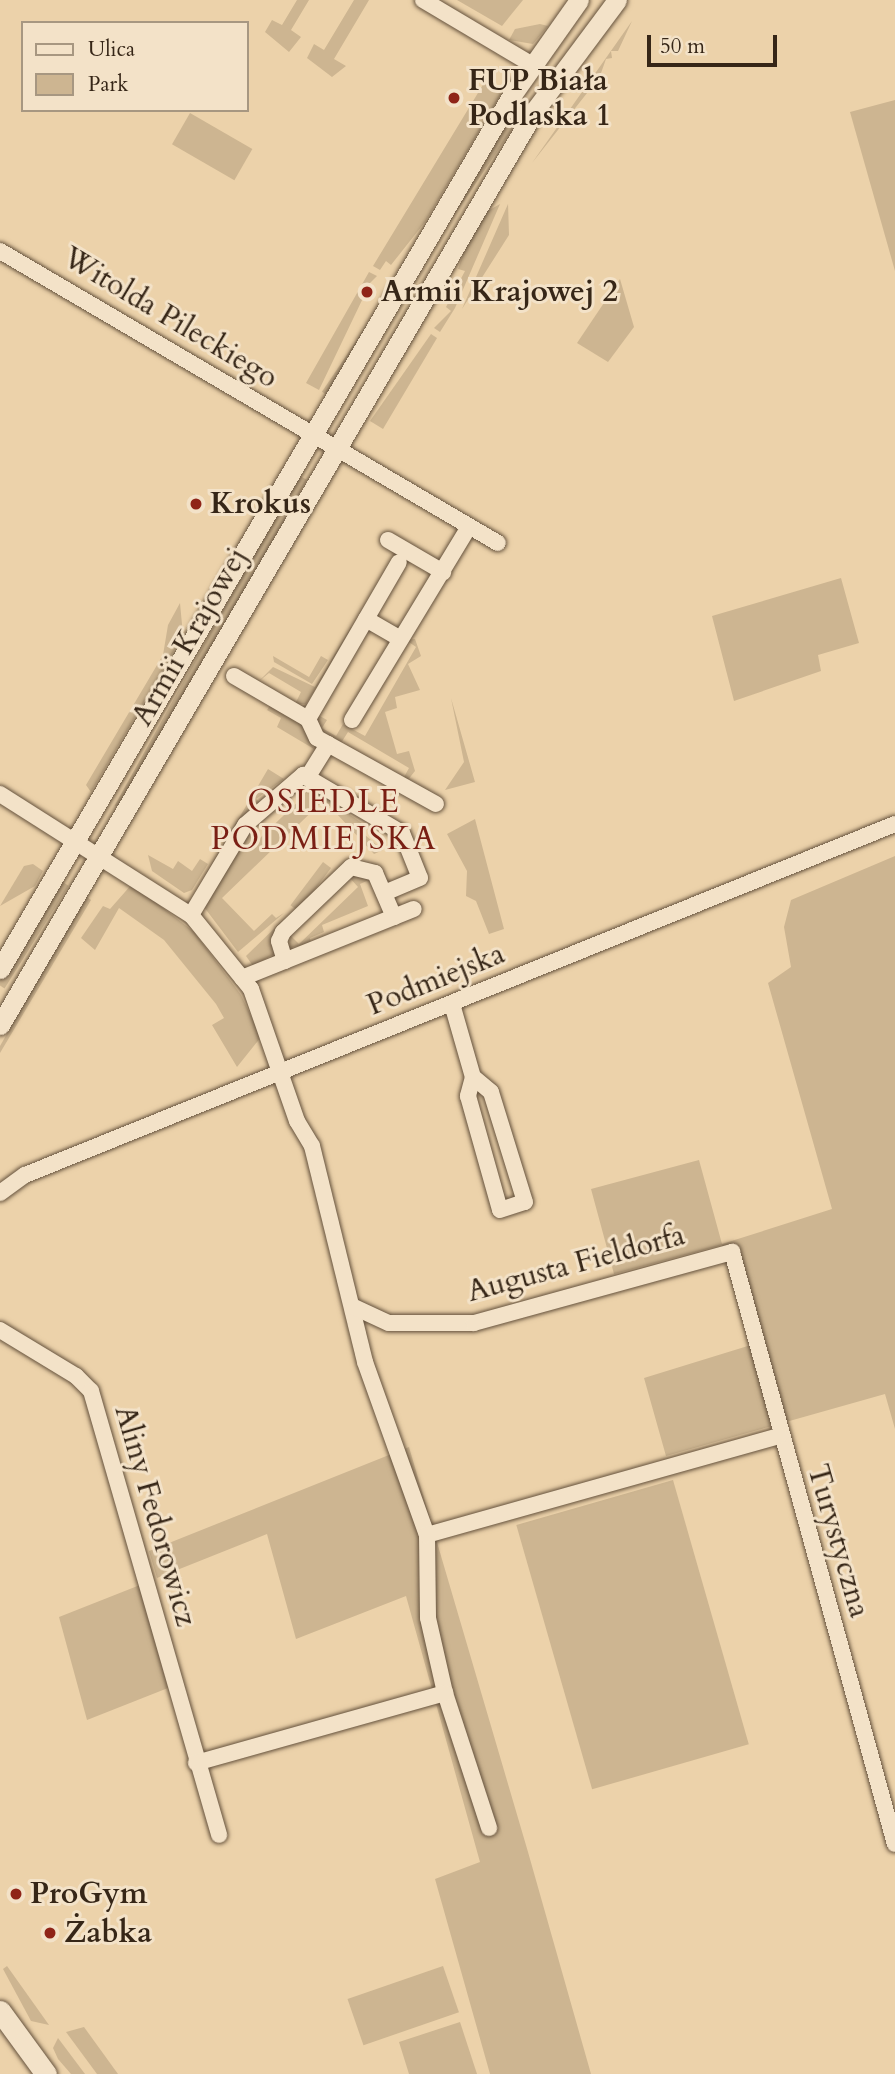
<!DOCTYPE html>
<meta charset="utf-8">
<style>
body{margin:0}
#map{position:relative;width:895px;height:2074px;overflow:hidden;background:#ecd2aa;font-family:Cardo,serif}
div>[style]{position:absolute}
[style*='--x']{left:calc(var(--x)*1px);top:calc(var(--y)*1px);width:calc(var(--w)*1px);rotate:calc(var(--a)*1deg)}
.green>*{inset:0;background:#cdb591;transform-origin:0 0}
.roads{filter:drop-shadow(0 0 2px #64513c) drop-shadow(0 0 2px #64513c)}
.minor>*{height:16px;margin:-8px;padding:0 8px;transform-origin:8px;border-radius:8px;background:#f3e2c8}
.tertiary>*{height:19px;margin:-9.5px;padding:0 9.5px;transform-origin:9.5px;border-radius:9.5px;background:#f3e2c8}
.secondary>*{height:21px;margin:-10.5px;padding:0 10.5px;transform-origin:10.5px;border-radius:10.5px;background:#f3e2c8}
.dots>*{width:19px;height:19px;translate:-50% -50%;box-sizing:border-box;border:4px solid #f3e2c8;border-radius:50%}
span{translate:-50% -50%;white-space:nowrap;text-align:center;line-height:1.15;-webkit-text-stroke:6px #f3e2c8;paint-order:stroke}
.poi-label{font-size:30px;color:#362617;font-weight:700}
.left{translate:0 -50%;text-align:left}
.street-label{font-size:30px;color:#362617}
.neighbourhood-label{font-size:32px;color:#7a1f14;letter-spacing:2px}
.legend{position:absolute;left:21px;top:21px;width:228px;height:91px;box-sizing:border-box;background:#f3e2c8;border:2px solid #a79781;margin:0;padding:9px 12px;list-style:none;font-size:21px;color:#362617}
.legend li{display:flex;align-items:center;gap:14px;height:35px}
.legend b{width:35px;border:2px solid #a79781}
.scale{position:absolute;left:647px;top:35px;width:130px;height:32px;box-sizing:border-box;border:4px solid #362617;border-top:0;padding-left:9px;font-size:21px;line-height:24px;white-space:nowrap;color:#362617;-webkit-text-stroke:5px #f3e2c8;paint-order:stroke}
</style>
<div id="map">
<div class="green">
<div style="clip-path:polygon(297px 0,309px 0,291px 30px,301px 37px,289px 52px,265px 32px,272px 20px,282px 25px)"></div>
<div style="clip-path:polygon(354px 0,369px 0,334px 59px,346px 66px,332px 77px,307px 58px,314px 44px,324px 50px)"></div>
<div style="clip-path:polygon(457px 0,523px 0,502px 26px)"></div>
<div style="clip-path:polygon(632px 21px,618px 51px,611px 51px,612px 58px,606px 59px,601px 73px,595px 74px,591px 88px,532px 163px)"></div>
<div style="clip-path:polygon(540px 24px,548px 26px,533px 44px,509px 40px,515px 29px)"></div>
<div style="clip-path:polygon(484px 83px,501px 94px,425px 222px,391px 265px,386px 261px,380px 270px,373px 266px)"></div>
<div style="clip-path:polygon(895px 100px,895px 271px,850px 112px)"></div>
<div style="left:516px;top:104px;width:11px;height:347px;rotate:34deg"></div>
<div style="left:190px;top:113px;width:72px;height:36px;rotate:30deg"></div>
<div style="clip-path:polygon(508px 203px,509px 235px,462px 309px,508px 204px)"></div>
<div style="clip-path:polygon(500px 204px,455px 308px,440px 332px,434px 328px,451px 311px,446px 307px,465px 271px,458px 269px,466px 245px,486px 212px)"></div>
<div style="clip-path:polygon(369px 272px,377px 276px,360px 293px,364px 296px,319px 390px,306px 383px)"></div>
<div style="clip-path:polygon(620px 279px,634px 327px,608px 362px,577px 343px)"></div>
<div style="clip-path:polygon(431px 334px,437px 338px,383px 429px,370px 421px)"></div>
<div style="left:298px;top:475px;width:10px;height:378px;rotate:29deg"></div>
<div style="clip-path:polygon(841px 578px,859px 643px,818px 655px,821px 671px,734px 701px,712px 616px)"></div>
<div style="clip-path:polygon(180px 603px,183px 635px,91px 792px,86px 785px,163px 655px,168px 625px)"></div>
<div style="clip-path:polygon(351px 627px,353px 629px,306px 704px,295px 704px,301px 692px,269px 673px,258px 682px,273px 667px,315px 687px)"></div>
<div style="clip-path:polygon(415px 639px,421px 656px,408px 664px,420px 690px,395px 697px,397px 708px,385px 712px,397px 754px,409px 751px,415px 771px,407px 781px,403px 779px,409px 768px,348px 732px,341px 743px,321px 732px,316px 720px,318px 715px,327px 720px,322px 728px,336px 736px,343px 724px,365px 736px,416px 647px,406px 640px)"></div>
<div style="clip-path:polygon(273px 656px,309px 677px,321px 656px,328px 660px,312px 684px,274px 662px)"></div>
<div style="clip-path:polygon(451px 698px,475px 782px,445px 790px,464px 762px)"></div>
<div style="clip-path:polygon(271px 704px,300px 722px,314px 749px,277px 727px,281px 718px,267px 710px)"></div>
<div style="clip-path:polygon(268px 769px,284px 779px,256px 799px,260px 802px,204px 877px)"></div>
<div style="clip-path:polygon(304px 783px,352px 811px,350px 815px,362px 823px,359px 830px,383px 850px,374px 854px,324px 800px,222px 898px,254px 931px,272px 914px,276px 918px,284px 913px,238px 952px,204px 907px,250px 830px,259px 839px,305px 795px,297px 785px)"></div>
<div style="clip-path:polygon(475px 819px,504px 929px,489px 934px,476px 901px,466px 896px,467px 871px,447px 834px)"></div>
<div style="clip-path:polygon(148px 855px,173px 869px,178px 861px,192px 871px,200px 859px,208px 864px,192px 890px,184px 893px,152px 871px)"></div>
<div style="clip-path:polygon(895px 856px,895px 1429px,885px 1394px,666px 1456px,644px 1378px,751px 1345px,722px 1245px,614px 1274px,591px 1189px,699px 1160px,722px 1244px,832px 1209px,768px 983px,791px 967px,784px 927px,791px 900px)"></div>
<div style="left:323px;top:862px;width:10px;height:54px;rotate:37deg"></div>
<div style="clip-path:polygon(33px 864px,43px 871px,35px 886px,0 906px,24px 866px)"></div>
<div style="clip-path:polygon(354px 875px,371px 879px,360px 884px,368px 906px,322px 925px,324px 932px,310px 938px,311px 943px,289px 948px,290px 935px,299px 944px,358px 887px,350px 878px)"></div>
<div style="left:61px;top:881px;width:9px;height:121px;rotate:32deg"></div>
<div style="clip-path:polygon(132px 884px,194px 932px,241px 995px,261px 1037px,237px 1067px,212px 1025px,224px 1018px,216px 1004px,164px 940px,119px 908px,95px 950px,81px 938px,103px 906px,110px 909px)"></div>
<div style="clip-path:polygon(86px 896px,91px 900px,0 1053px,0 1046px)"></div>
<div style="clip-path:polygon(284px 919px,274px 954px,253px 966px,246px 956px)"></div>
<div style="clip-path:polygon(409px 1447px,528px 1852px,591px 2074px,490px 2074px,435px 1879px,480px 1862px,406px 1596px,296px 1639px,267px 1534px,157px 1578px,149px 1551px)"></div>
<div style="left:673px;top:1480px;width:275px;height:163px;rotate:74deg"></div>
<div style="clip-path:polygon(140px 1585px,168px 1688px,87px 1720px,59px 1617px)"></div>
<div style="clip-path:polygon(7px 1966px,49px 2025px,31px 2021px,3px 1969px)"></div>
<div style="left:443px;top:1966px;width:49px;height:101px;rotate:71deg"></div>
<div style="clip-path:polygon(460px 2022px,477px 2074px,409px 2074px,399px 2042px)"></div>
<div style="clip-path:polygon(84px 2027px,118px 2074px,97px 2074px,66px 2032px)"></div>
<div style="clip-path:polygon(58px 2038px,85px 2074px,71px 2074px,58px 2059px,53px 2048px)"></div>
</div>
<div class="roads">
<div class="minor">
<div style="--x:423;--y:0;--w:126;--a:30.7"></div>
<div style="--x:0;--y:251;--w:577;--a:30.39"></div>
<div style="--x:388;--y:540;--w:64;--a:30.2"></div>
<div style="--x:366;--y:619;--w:38;--a:30"></div>
<div style="--x:234;--y:676;--w:86;--a:30.2"></div>
<div style="--x:308;--y:719;--w:21;--a:65"></div>
<div style="--x:317;--y:738;--w:136;--a:29"></div>
<div style="--x:308;--y:719;--w:181;--a:-59.9"></div>
<div style="--x:352;--y:720;--w:226;--a:-58.8"></div>
<div style="--x:307;--y:778;--w:40;--a:-58"></div>
<div style="--x:0;--y:794;--w:226;--a:32.4"></div>
<div style="--x:191;--y:915;--w:95;--a:51"></div>
<div style="--x:251;--y:989;--w:140;--a:70.8"></div>
<div style="--x:297;--y:1121;--w:29;--a:59"></div>
<div style="--x:312;--y:1146;--w:222;--a:76.2"></div>
<div style="--x:365;--y:1362;--w:184;--a:70.3"></div>
<div style="--x:427;--y:1535;--w:83;--a:89.3"></div>
<div style="--x:428;--y:1618;--w:77;--a:77.2"></div>
<div style="--x:445;--y:1693;--w:142;--a:71.9"></div>
<div style="--x:191;--y:915;--w:105;--a:-59"></div>
<div style="--x:245;--y:825;--w:77;--a:-40.8"></div>
<div style="--x:303;--y:775;--w:115;--a:30.4"></div>
<div style="--x:402;--y:833;--w:48;--a:68.2"></div>
<div style="--x:420;--y:878;--w:39;--a:157"></div>
<div style="--x:285;--y:961;--w:21;--a:-107"></div>
<div style="--x:279;--y:941;--w:10;--a:-66"></div>
<div style="--x:283;--y:932;--w:94;--a:-43.7"></div>
<div style="--x:351;--y:867;--w:25;--a:14"></div>
<div style="--x:375;--y:873;--w:48;--a:66.6"></div>
<div style="--x:242;--y:978;--w:185;--a:-21.9"></div>
<div style="--x:452;--y:1004;--w:76;--a:74"></div>
<div style="--x:473;--y:1077;--w:20;--a:105"></div>
<div style="--x:468;--y:1096;--w:118;--a:74.3"></div>
<div style="--x:500;--y:1210;--w:26;--a:-18"></div>
<div style="--x:525;--y:1202;--w:115;--a:-107.2"></div>
<div style="--x:491;--y:1092;--w:23;--a:-140"></div>
<div style="--x:0;--y:1193;--w:31;--a:-36"></div>
<div style="--x:25;--y:1175;--w:938;--a:-21.97"></div>
<div style="--x:354;--y:1307;--w:38;--a:25"></div>
<div style="--x:389;--y:1323;--w:85;--a:0"></div>
<div style="--x:474;--y:1323;--w:268;--a:-15.4"></div>
<div style="--x:732;--y:1252;--w:614;--a:74.61"></div>
<div style="--x:0;--y:1330;--w:89;--a:31.2"></div>
<div style="--x:76;--y:1376;--w:21;--a:45"></div>
<div style="--x:91;--y:1391;--w:462;--a:73.9"></div>
<div style="--x:427;--y:1535;--w:366;--a:-15.7"></div>
<div style="--x:196;--y:1763;--w:259;--a:-15.7"></div>
</div>
<div class="tertiary">
<div style="--x:0;--y:969;--w:1013;--a:-59.64"></div>
<div style="--x:512;--y:95;--w:116;--a:-54.8"></div>
<div style="--x:0;--y:1025;--w:1060;--a:-59.69"></div>
<div style="--x:535;--y:110;--w:137;--a:-53.3"></div>
</div>
<div class="secondary">
<div style="--x:0;--y:2011;--w:78;--a:53.9"></div>
</div>
</div>
<div class="dots">
<div style="left:454px;top:98px;background:#8f2418"></div>
<div style="left:367px;top:292px;background:#8f2418"></div>
<div style="left:196px;top:504px;background:#8f2418"></div>
<div style="left:16px;top:1894px;background:#8f2418"></div>
<div style="left:50px;top:1933px;background:#8f2418"></div>
</div>
<div class="poi-label">
<span class="left" style="left:468px;top:98px">FUP Biała<br>Podlaska 1</span>
<span class="left" style="left:381px;top:292px">Armii Krajowej 2</span>
<span class="left" style="left:210px;top:504px">Krokus</span>
<span class="left" style="left:30px;top:1894px">ProGym</span>
<span class="left" style="left:64px;top:1933px">Żabka</span>
</div>
<div class="street-label">
<span style="left:170px;top:318px;rotate:31deg">Witolda Pileckiego</span>
<span style="left:190px;top:637px;rotate:-60deg">Armii Krajowej</span>
<span style="left:436px;top:980px;rotate:-22deg">Podmiejska</span>
<span style="left:576px;top:1264px;rotate:-15deg">Augusta Fieldorfa</span>
<span style="left:155px;top:1516px;rotate:74deg">Aliny Fedorowicz</span>
<span style="left:838px;top:1541px;rotate:74deg">Turystyczna</span>
</div>
<div class="neighbourhood-label">
<span style="left:324px;top:821px">OSIEDLE<br>PODMIEJSKA</span>
</div>
<ul class="legend">
<li><b style="height:9px;background:#f3e2c8"></b>Ulica</li>
<li><b style="height:19px;background:#cdb591"></b>Park</li>
</ul>
<div class="scale">50 m</div>
</div>
